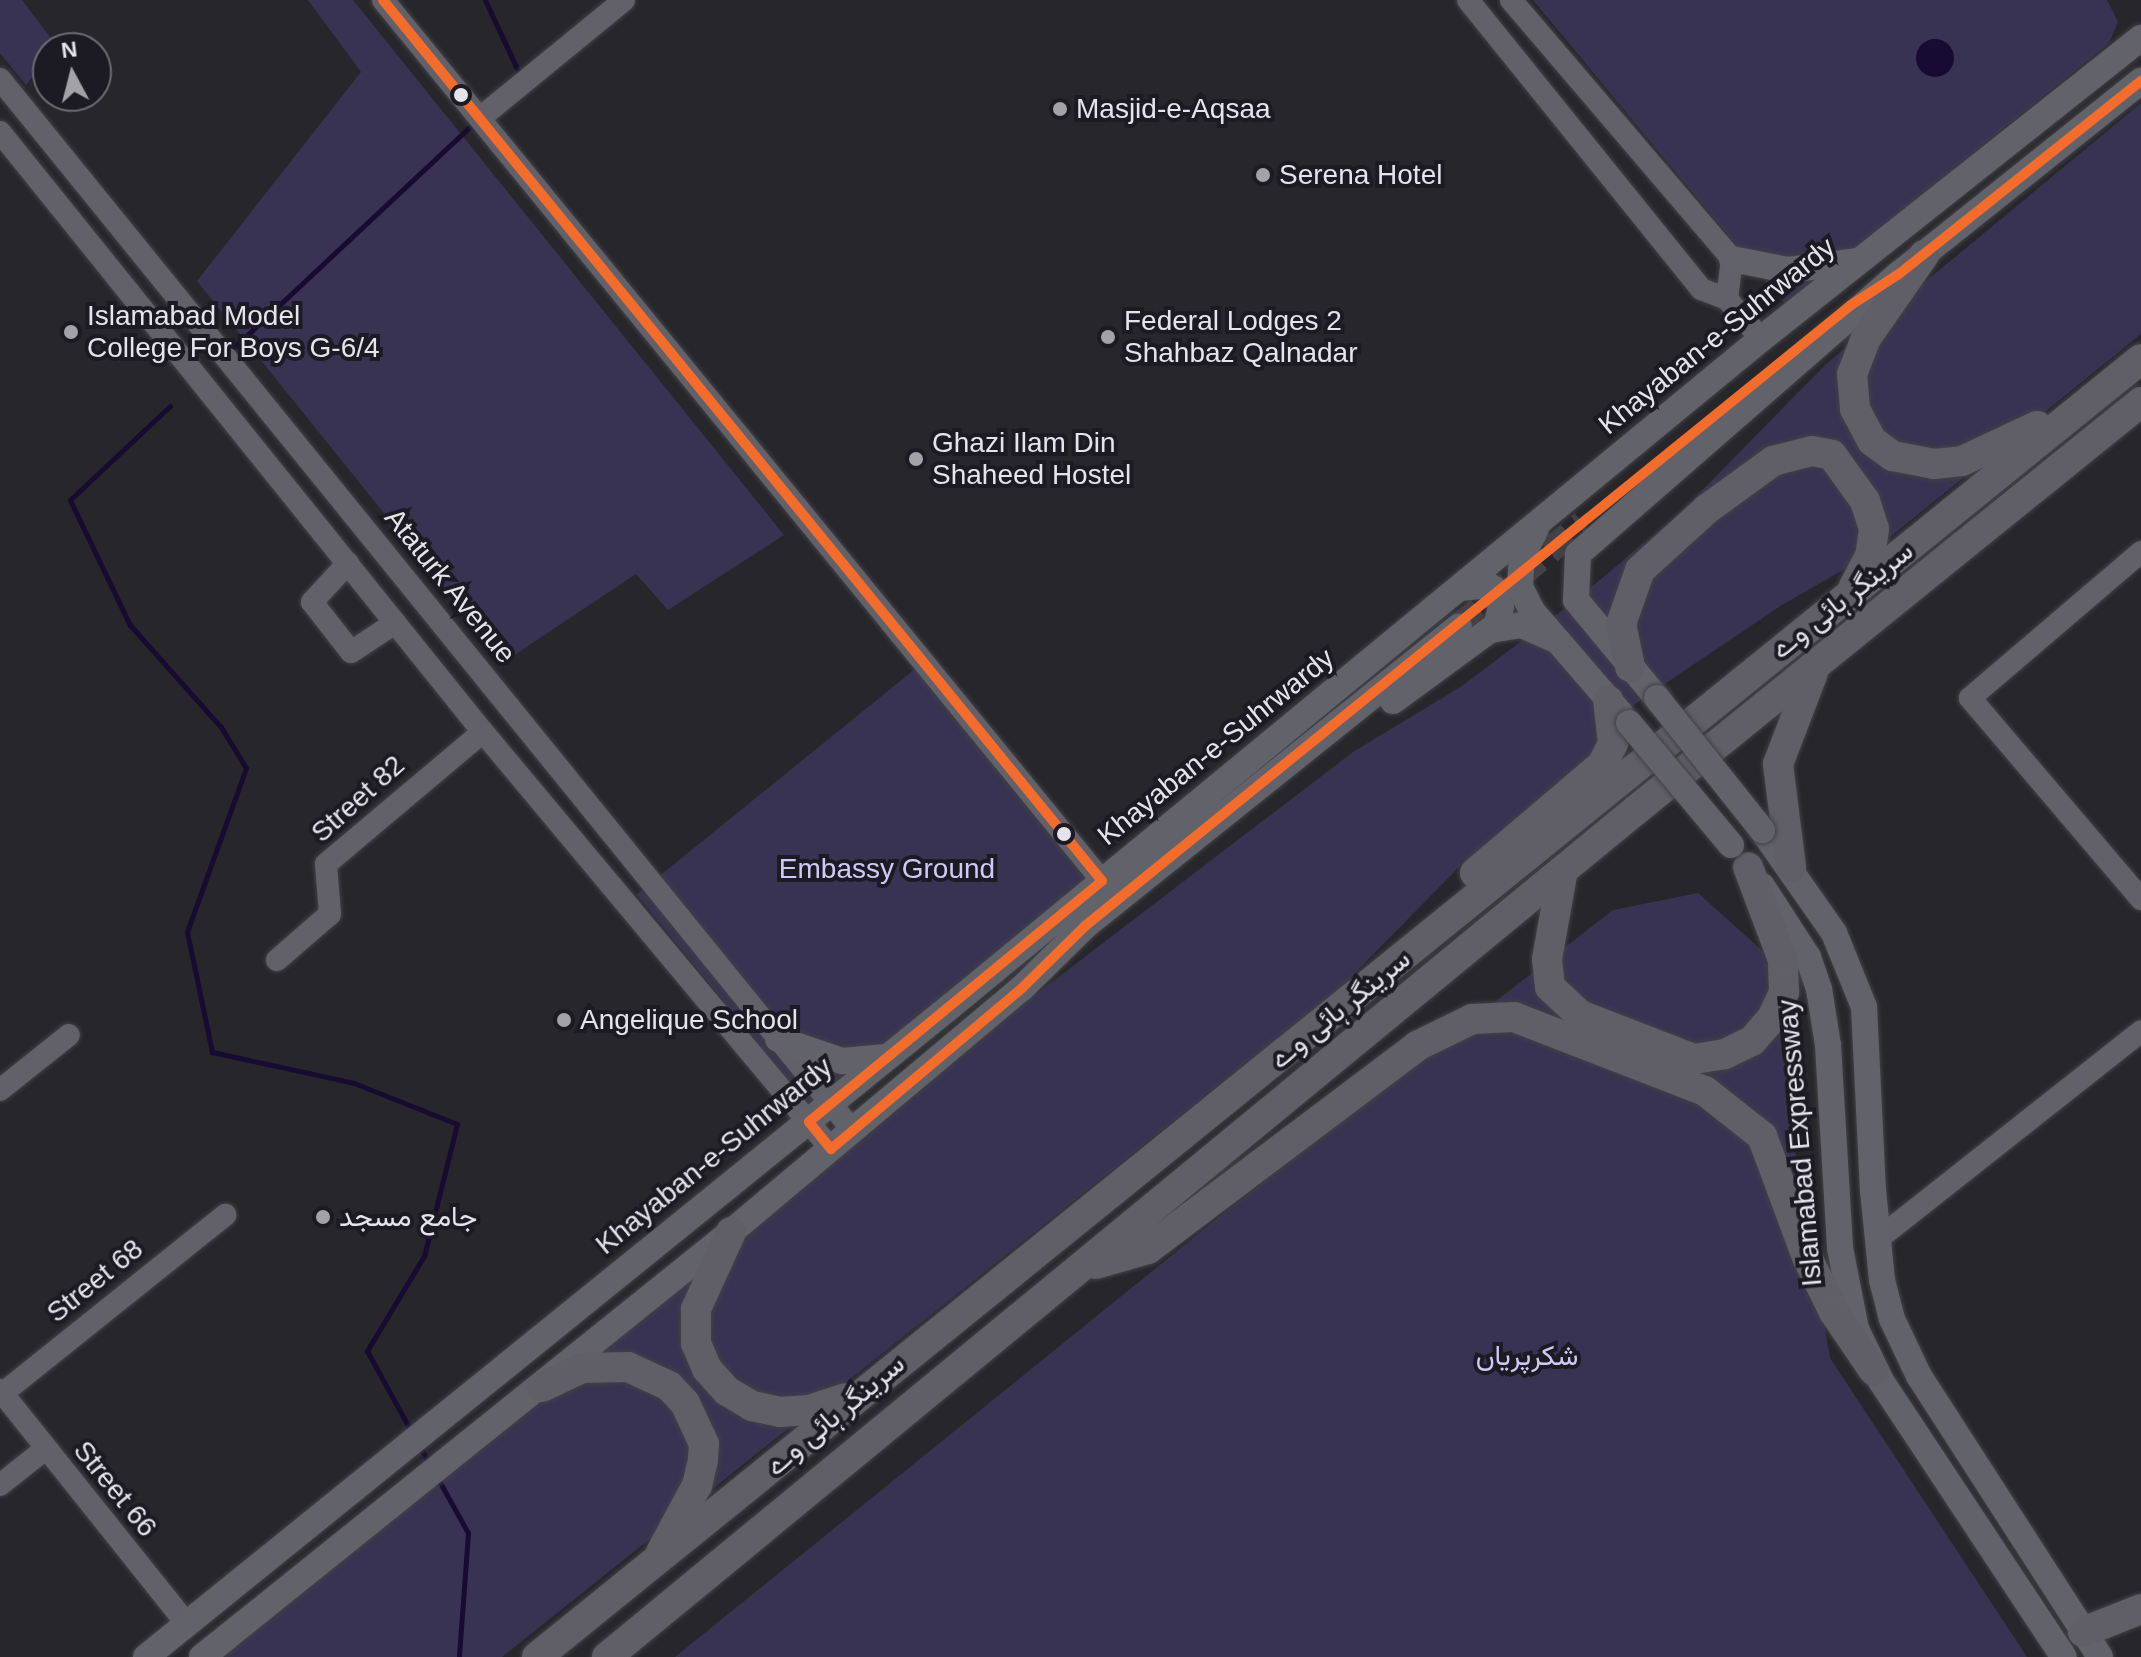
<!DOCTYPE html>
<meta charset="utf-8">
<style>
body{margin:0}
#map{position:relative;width:2141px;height:1657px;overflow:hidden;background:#26262b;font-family:Helvetica,Vazirmatn,sans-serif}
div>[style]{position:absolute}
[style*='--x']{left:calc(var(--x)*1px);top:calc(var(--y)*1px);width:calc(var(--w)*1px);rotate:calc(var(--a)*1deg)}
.green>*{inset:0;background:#393353;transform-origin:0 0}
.water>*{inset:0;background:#170b31}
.round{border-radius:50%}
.stream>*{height:5px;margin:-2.5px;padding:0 2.5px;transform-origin:2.5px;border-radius:2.5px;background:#170b31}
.major-tunnel>*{height:26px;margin-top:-13px;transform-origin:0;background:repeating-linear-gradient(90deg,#434248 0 26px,transparent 0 39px)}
.roads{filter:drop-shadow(0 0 2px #424145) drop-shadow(0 0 2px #424145)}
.minor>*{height:22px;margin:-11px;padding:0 11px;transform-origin:11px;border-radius:11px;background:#626169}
.major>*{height:26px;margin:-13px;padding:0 13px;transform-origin:13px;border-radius:13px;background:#62626b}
.highway>*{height:30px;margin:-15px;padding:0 15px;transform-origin:15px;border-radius:15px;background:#605f67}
.bridges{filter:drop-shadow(0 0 2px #424145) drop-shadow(0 0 2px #424145)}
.major-bridge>*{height:26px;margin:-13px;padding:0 13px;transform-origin:13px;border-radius:13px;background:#62626b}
.bus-1>*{height:10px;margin:-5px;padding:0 5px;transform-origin:5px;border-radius:5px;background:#f36c2b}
.dots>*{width:22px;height:22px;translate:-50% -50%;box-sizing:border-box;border:4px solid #1c1a23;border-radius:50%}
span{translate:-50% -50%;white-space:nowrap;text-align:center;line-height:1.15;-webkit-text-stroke:8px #1c1a23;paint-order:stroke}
.poi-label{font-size:28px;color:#e5e4ea}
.left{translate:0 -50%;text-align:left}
.street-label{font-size:28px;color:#e5e4ea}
.park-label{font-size:28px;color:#cfc9f7}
.north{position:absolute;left:32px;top:32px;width:80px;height:80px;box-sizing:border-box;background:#1c1a23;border:2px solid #6c6b73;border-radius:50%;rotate:353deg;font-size:22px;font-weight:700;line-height:32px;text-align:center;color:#e5e4ea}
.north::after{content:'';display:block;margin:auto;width:28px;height:36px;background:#a2a2a7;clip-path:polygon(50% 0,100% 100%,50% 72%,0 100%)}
</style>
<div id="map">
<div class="green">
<div style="clip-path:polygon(0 0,22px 0,56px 45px,48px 48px,48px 56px,26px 85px,0 53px)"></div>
<div style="clip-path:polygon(308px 0,353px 0,784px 535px,668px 610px,636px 574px,504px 662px,197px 281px,361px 72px)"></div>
<div style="clip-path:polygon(1533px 0,2107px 0,2118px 22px,2109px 43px,1786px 305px)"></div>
<div style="clip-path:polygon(2141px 103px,2141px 334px,1864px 558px,1782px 605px,1635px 704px,1587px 765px,1464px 862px,1340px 988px,502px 1657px,217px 1657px,989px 1030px,1353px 752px,1462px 686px,1576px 600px,1681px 512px,1826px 364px)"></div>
<div style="left:915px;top:669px;width:277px;height:358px;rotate:51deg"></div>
<div style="clip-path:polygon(1698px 893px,1786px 972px,1793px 1139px,1830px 1358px,2027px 1657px,675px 1657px,1234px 1205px,1613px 910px)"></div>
</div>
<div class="water">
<div class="round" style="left:1916px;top:39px;width:38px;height:38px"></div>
</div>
<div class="stream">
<div style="--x:485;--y:0;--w:83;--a:65"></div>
<div style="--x:229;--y:352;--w:338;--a:-43.1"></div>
<div style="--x:170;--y:406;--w:137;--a:136.8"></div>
<div style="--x:70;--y:500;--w:139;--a:64.4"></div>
<div style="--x:130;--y:625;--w:137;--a:48.3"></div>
<div style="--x:221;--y:727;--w:48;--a:58.6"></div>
<div style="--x:246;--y:768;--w:174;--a:109.8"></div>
<div style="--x:187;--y:932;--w:123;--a:78.2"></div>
<div style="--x:212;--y:1052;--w:145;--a:12.3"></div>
<div style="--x:354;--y:1083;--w:111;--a:21.7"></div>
<div style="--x:457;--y:1124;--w:136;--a:104"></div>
<div style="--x:424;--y:1256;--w:111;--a:121"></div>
<div style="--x:367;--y:1351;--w:94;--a:61.2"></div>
<div style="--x:419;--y:1445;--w:23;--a:61"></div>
<div style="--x:437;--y:1477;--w:64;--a:61"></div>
<div style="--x:468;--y:1533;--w:124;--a:94.2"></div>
</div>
<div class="major-tunnel">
<div style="--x:1459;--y:626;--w:161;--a:-39.7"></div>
</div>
<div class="roads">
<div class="minor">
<div style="--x:383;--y:0;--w:1137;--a:50.78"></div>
<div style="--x:1468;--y:0;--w:371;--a:51.1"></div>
<div style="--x:1701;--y:289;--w:28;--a:21"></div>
<div style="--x:1727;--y:299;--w:52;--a:49.6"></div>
<div style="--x:1511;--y:0;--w:340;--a:49.5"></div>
<div style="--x:1732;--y:259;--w:40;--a:97.1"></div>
<div style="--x:0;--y:79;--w:1354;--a:50.96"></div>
<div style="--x:480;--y:118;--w:186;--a:-39.3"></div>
<div style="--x:0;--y:132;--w:770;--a:51.17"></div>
<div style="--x:483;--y:732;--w:543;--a:50.15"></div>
<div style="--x:2141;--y:552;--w:225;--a:139.5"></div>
<div style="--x:1970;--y:698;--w:264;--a:49.6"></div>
<div style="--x:348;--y:563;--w:53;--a:132.7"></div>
<div style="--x:312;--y:602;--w:63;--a:52"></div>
<div style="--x:351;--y:652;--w:53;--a:-33.4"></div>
<div style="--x:277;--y:960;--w:70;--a:-41"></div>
<div style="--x:330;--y:914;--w:50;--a:-94.6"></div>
<div style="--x:326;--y:864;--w:205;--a:-40.1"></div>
<div style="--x:0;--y:1090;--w:88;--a:-38.6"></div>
<div style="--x:1878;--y:1239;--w:335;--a:-38.3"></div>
<div style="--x:0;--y:1390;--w:300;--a:51.4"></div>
<div style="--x:3;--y:1393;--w:285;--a:-38.7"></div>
<div style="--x:0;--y:1485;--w:56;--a:-38.5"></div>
</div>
<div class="major">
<div style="--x:1732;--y:259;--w:57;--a:11.1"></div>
<div style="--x:1788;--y:270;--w:71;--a:-7.3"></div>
<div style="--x:1536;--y:529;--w:30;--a:117"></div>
<div style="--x:1522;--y:556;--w:31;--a:94"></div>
<div style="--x:1520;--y:587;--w:27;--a:63"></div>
<div style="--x:1532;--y:611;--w:136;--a:49.2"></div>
<div style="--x:1461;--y:588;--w:27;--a:-6"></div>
<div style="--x:1488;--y:585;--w:7;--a:34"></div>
<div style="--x:1494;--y:589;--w:19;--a:69"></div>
<div style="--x:1501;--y:607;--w:23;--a:105"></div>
<div style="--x:1657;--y:698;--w:127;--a:-129.6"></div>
<div style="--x:1576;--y:600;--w:46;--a:-87.5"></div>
<div style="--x:1578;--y:554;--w:426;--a:-41.1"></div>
<div style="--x:1899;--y:274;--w:310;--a:-38.6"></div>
<div style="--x:1393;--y:701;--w:120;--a:-36.2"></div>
<div style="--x:1490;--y:630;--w:32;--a:-9"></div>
<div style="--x:1522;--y:625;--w:39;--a:24"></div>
<div style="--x:1762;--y:830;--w:126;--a:55"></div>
<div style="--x:1834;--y:933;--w:80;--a:67.9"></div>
<div style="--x:1864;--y:1007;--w:183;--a:87.2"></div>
<div style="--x:1873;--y:1190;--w:90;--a:84.3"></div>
<div style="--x:1882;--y:1280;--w:40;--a:75.6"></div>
<div style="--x:1892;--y:1319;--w:63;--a:64.7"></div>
<div style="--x:1919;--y:1376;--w:334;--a:57.2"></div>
<div style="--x:1762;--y:886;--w:85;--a:57.1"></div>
<div style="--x:1808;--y:957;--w:34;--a:71"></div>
<div style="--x:1819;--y:989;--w:57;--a:80.9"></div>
<div style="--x:1828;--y:1045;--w:203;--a:86.6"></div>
<div style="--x:1840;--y:1248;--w:83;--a:78.8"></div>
<div style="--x:1856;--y:1329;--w:58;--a:64.3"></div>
<div style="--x:1881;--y:1381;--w:331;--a:56.5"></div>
<div style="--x:778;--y:1039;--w:68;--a:19"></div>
<div style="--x:842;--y:1061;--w:44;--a:-5.2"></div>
<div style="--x:146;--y:1657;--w:1035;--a:-38.96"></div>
<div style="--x:951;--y:1006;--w:1049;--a:-39.47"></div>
<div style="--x:1761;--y:339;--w:485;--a:-38.4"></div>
<div style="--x:202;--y:1657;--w:679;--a:-38.78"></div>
<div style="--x:731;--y:1232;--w:380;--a:-40"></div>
<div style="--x:1022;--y:988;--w:88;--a:-44.5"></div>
<div style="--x:1085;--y:926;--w:479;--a:-38.7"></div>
</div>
<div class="highway">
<div style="--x:1924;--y:255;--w:101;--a:124.9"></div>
<div style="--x:1866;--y:338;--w:39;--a:111"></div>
<div style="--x:1852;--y:374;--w:35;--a:85"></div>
<div style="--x:1855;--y:409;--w:36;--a:62"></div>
<div style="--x:1872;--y:441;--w:26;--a:36"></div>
<div style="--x:1893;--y:456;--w:42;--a:11"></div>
<div style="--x:1934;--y:464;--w:28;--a:-6"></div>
<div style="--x:1962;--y:461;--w:83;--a:-25"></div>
<div style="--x:1630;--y:667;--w:44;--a:-101.8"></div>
<div style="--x:1621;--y:624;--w:57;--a:-70.6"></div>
<div style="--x:1640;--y:570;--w:91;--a:-42.3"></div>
<div style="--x:1707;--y:509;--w:82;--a:-36"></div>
<div style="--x:1773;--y:461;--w:40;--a:-14.4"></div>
<div style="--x:1812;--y:451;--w:20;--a:11"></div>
<div style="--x:1832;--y:455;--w:57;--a:54.3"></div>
<div style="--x:1865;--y:501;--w:29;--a:72"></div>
<div style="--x:1874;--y:529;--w:27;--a:98"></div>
<div style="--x:1870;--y:556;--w:34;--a:118"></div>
<div style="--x:1791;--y:867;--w:104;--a:-97.2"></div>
<div style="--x:1778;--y:764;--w:97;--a:-69"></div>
<div style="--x:1475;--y:873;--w:167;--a:-40.4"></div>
<div style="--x:1602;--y:765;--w:25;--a:-63"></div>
<div style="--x:1613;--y:743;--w:43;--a:-96.6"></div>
<div style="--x:1562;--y:875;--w:85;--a:100.1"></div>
<div style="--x:1547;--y:959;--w:28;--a:84"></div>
<div style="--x:1550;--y:987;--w:41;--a:43"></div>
<div style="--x:1580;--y:1015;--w:122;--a:21.1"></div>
<div style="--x:1694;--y:1059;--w:31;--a:-9"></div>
<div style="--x:1725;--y:1054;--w:30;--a:-26"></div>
<div style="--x:1752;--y:1041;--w:30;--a:-49"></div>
<div style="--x:1772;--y:1018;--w:29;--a:-65"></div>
<div style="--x:1784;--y:992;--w:32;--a:-92"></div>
<div style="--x:1783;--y:960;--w:99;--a:-110.6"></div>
<div style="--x:731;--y:1232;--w:85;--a:114.4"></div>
<div style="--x:696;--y:1309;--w:34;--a:90"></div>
<div style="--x:696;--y:1343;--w:28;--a:67"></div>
<div style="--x:707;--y:1369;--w:30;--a:48"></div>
<div style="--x:727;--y:1391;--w:29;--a:31"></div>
<div style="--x:752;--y:1406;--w:29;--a:12"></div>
<div style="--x:780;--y:1412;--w:29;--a:-4"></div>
<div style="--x:809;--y:1410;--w:38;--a:-18"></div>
<div style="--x:1096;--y:1264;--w:54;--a:-16.1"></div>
<div style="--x:1148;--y:1249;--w:337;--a:-37"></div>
<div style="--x:1417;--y:1046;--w:61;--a:-26.1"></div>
<div style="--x:1472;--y:1019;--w:42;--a:-2.7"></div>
<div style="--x:1514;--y:1017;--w:205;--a:21.2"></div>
<div style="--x:1705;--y:1091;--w:73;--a:38.3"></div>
<div style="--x:1762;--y:1136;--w:129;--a:69.6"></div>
<div style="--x:1807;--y:1257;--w:61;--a:63.9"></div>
<div style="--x:1834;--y:1312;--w:71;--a:55.9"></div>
<div style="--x:542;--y:1387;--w:44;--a:-25.4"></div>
<div style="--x:582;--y:1368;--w:46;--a:-1.2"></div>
<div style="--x:628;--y:1367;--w:45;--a:24.9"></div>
<div style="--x:669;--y:1386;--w:23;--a:47"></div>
<div style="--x:685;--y:1403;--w:45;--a:65.1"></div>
<div style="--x:704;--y:1444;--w:16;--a:94"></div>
<div style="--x:703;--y:1460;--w:26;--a:103"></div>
<div style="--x:697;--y:1485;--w:76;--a:118.2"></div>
<div style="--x:2083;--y:1632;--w:62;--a:-21.6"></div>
<div style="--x:537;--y:1657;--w:2063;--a:-38.98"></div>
<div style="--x:607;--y:1657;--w:1333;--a:-39.46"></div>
<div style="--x:1636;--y:810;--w:649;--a:-38.94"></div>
</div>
</div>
<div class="bridges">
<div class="major-bridge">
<div style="--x:1657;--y:698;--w:169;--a:51.5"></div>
<div style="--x:1629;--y:723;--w:159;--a:50.1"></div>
</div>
</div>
<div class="bus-1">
<div style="--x:383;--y:0;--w:1137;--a:50.78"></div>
<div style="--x:1102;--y:881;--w:379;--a:140.6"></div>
<div style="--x:809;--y:1122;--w:35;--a:51"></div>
<div style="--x:831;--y:1149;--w:250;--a:-40.1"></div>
<div style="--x:1022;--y:988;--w:88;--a:-44.5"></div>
<div style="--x:1085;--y:926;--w:986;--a:-39.03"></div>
<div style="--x:1851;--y:305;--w:57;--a:-32.9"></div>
<div style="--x:1899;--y:274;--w:310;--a:-38.6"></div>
</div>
<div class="dots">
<div style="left:461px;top:95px;background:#e5e4ea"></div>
<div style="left:1060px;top:109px;background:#a2a2a7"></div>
<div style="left:1263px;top:175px;background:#a2a2a7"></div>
<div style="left:71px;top:332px;background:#a2a2a7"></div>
<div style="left:1108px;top:337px;background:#a2a2a7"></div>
<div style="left:916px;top:459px;background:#a2a2a7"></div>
<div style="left:1064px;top:834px;background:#e5e4ea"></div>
<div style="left:564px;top:1020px;background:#a2a2a7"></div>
<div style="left:323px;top:1217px;background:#a2a2a7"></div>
</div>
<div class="poi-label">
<span class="left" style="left:1076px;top:109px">Masjid-e-Aqsaa</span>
<span class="left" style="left:1279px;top:175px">Serena Hotel</span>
<span class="left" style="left:87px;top:332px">Islamabad Model<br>College For Boys G-6/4</span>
<span class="left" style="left:1124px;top:337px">Federal Lodges 2<br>Shahbaz Qalnadar</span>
<span class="left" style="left:932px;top:459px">Ghazi Ilam Din<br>Shaheed Hostel</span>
<span class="left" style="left:580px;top:1020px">Angelique School</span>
<span class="left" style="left:339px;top:1217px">جامع مسجد</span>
</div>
<div class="street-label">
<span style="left:1717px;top:336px;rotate:-39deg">Khayaban-e-Suhrwardy</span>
<span style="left:450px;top:586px;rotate:51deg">Ataturk Avenue</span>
<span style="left:1842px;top:600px;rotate:-38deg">سرینگر ہائی وے</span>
<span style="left:1216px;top:747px;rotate:-39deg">Khayaban-e-Suhrwardy</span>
<span style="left:358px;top:799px;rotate:-42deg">Street 82</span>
<span style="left:1340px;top:1009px;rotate:-39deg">سرینگر ہائی وے</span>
<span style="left:1800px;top:1143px;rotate:-95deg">Islamabad Expressway</span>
<span style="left:714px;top:1156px;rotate:-39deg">Khayaban-e-Suhrwardy</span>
<span style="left:95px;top:1281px;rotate:-39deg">Street 68</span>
<span style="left:835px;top:1415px;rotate:-40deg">سرینگر ہائی وے</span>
<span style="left:115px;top:1489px;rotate:51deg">Street 66</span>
</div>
<div class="park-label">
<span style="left:887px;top:869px">Embassy Ground</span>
<span style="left:1527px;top:1356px">شکرپریاں</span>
</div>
<div class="north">N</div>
</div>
